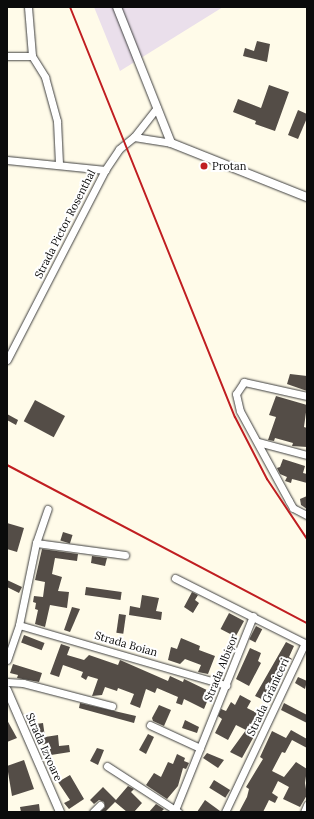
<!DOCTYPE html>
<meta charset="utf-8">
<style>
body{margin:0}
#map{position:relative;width:314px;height:819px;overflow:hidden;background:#fffbe9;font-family:Lora,serif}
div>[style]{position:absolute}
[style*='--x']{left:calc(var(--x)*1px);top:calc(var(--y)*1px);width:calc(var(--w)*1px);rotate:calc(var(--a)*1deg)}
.industrial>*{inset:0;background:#eadfeb}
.building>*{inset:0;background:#544d47;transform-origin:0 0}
.roads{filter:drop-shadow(0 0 1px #3e3e3e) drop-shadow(0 0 1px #3e3e3e)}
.minor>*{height:7px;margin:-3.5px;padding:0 3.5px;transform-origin:3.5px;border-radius:3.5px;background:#fff}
.tertiary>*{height:8px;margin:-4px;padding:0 4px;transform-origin:4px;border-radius:4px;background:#fff}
.rail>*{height:2px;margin:-1px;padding:0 1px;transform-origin:1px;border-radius:1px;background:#c01e21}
.dots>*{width:11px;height:11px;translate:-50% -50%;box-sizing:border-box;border:2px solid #fff;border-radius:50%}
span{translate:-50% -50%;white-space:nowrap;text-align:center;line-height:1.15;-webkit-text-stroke:4px #fff;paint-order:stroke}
.poi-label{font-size:11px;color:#0b0b0b}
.left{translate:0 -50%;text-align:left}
.street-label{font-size:11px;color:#0b0b0b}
.frame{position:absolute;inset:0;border:8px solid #0b0b0b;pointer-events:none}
</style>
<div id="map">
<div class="industrial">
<div style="clip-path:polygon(94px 7px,223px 7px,120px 71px)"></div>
</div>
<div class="building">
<div style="clip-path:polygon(257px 41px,270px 44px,267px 62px,243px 56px,245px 48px,254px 51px)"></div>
<div style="clip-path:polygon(269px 85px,289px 92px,275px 131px,255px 124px,256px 121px,233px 112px,238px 99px,261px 108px)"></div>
<div style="clip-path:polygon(298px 110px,307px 114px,307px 118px,298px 139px,288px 135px)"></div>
<div style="clip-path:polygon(290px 374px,307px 376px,307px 391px,287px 384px)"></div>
<div style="clip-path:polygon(276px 396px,307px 405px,304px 427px,307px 428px,307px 447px,292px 446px,293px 443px,275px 438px,274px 441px,268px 440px,276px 417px,269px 415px)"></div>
<div style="left:35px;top:400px;width:34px;height:24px;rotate:28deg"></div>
<div style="clip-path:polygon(7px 414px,18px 420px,16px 425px,7px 420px)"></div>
<div style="clip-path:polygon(283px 459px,305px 466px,303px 473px,307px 474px,307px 483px,296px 480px,292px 479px,291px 483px,285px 481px,287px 477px,280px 474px,277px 468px,280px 467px)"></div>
<div style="clip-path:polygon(307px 496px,307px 509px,301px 505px,300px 499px)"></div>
<div style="clip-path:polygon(7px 523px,24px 528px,17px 552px,7px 549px)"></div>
<div style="left:63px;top:532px;width:10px;height:9px;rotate:17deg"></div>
<div style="clip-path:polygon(42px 549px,78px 554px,77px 561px,55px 558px,52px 574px,62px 577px,58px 591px,69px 592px,67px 608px,50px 605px,45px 627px,35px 624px,38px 610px,35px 609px,36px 603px,33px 602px,34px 596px,43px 597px,45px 582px,35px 580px)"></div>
<div style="clip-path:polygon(92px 556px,107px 558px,105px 566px,91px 563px)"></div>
<div style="clip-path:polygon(7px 580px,22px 587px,19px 593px,7px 587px)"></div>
<div style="left:86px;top:587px;width:36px;height:8px;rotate:8deg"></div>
<div style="clip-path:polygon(192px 592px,198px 595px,195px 600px,199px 603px,193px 613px,184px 607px)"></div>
<div style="clip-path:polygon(142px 595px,159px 598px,156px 611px,162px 612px,161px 620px,129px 615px,130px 606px,140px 608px)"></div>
<div style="clip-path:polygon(72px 607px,80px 609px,70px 632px,64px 630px)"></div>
<div style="left:229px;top:613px;width:17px;height:18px;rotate:28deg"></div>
<div style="left:119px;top:614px;width:7px;height:19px;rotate:8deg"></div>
<div style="left:256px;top:626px;width:7px;height:15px;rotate:27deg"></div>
<div style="left:24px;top:635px;width:22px;height:8px;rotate:21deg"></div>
<div style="clip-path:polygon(181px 638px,200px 646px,199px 650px,215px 656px,208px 674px,198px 672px,201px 665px,185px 659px,180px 664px,168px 660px,171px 647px,177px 649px)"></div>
<div style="clip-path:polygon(286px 642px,294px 646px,289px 657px,292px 659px,279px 680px,281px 681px,270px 703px,255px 696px)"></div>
<div style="clip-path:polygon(61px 644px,70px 647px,67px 655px,84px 660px,89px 655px,118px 665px,120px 660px,168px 681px,170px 676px,183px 682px,184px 679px,211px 692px,204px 709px,184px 699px,182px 705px,176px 703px,178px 697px,157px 688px,155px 693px,146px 689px,140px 708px,130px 704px,134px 694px,118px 688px,117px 691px,105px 687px,102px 695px,92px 696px,98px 679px,88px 676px,86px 680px,81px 677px,83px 672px,63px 665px,59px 677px,50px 674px)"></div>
<div style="clip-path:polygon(250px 648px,261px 653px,258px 661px,261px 663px,249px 686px,236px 679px)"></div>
<div style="clip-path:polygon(13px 664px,42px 673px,39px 682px,17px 678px,18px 675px,10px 673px)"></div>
<div style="clip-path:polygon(298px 677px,307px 681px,305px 689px,295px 683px)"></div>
<div style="clip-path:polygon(240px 695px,251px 701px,247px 708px,257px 713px,255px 719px,262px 722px,242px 758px,230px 752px,246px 730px,236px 725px,228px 740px,215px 733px,222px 719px,218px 716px,221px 709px,226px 711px,231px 702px,235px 705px)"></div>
<div style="clip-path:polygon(80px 703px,136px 716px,134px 723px,79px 708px)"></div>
<div style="clip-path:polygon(284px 703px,307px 715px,307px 723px,281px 710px)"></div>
<div style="clip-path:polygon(159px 705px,171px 710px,164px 726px,153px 721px,152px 718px)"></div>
<div style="clip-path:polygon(7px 720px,17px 738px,7px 742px)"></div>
<div style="clip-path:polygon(185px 720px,199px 727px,197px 733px,182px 728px)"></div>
<div style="clip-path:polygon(43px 723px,45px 737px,58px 735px,59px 746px,69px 745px,70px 752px,51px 755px,49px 744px,40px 745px,39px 731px,31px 732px,29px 725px)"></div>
<div style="clip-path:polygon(291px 730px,307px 739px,307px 748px,292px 740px,285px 753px,282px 752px,272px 771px,284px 777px,296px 762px,307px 769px,305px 783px,307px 795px,300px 807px,283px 799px,289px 787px,278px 781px,272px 793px,278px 797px,275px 803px,269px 800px,263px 812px,239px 812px,247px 797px,249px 789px,246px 787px,263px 759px,260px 757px,272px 731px,286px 738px)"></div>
<div style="clip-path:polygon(148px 734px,154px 737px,146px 754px,139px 750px)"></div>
<div style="clip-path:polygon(97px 748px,104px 750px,98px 765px,90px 761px)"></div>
<div style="clip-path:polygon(207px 753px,224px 760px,218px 768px,203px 758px)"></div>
<div style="clip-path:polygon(177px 754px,185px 758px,184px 761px,189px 763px,186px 769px,183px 768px,178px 786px,167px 799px,146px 785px,154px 773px,161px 777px,168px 762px,173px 764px)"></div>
<div style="clip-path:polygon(24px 760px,34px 789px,12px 796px,7px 766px)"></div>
<div style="clip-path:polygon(70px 775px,84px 799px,69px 809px,64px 803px,70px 800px,58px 782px)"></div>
<div style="left:214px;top:780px;width:19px;height:9px;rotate:32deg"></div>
<div style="clip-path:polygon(128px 786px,134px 789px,131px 792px,142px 803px,134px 812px,127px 812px,115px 802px,105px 812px,100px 812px,105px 807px,104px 802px,99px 800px,94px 804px,90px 800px,103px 787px,116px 800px)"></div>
<div style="clip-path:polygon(205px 800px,220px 811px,220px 812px,197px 812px)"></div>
<div style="clip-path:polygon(39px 804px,40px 812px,21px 812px,20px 807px)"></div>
<div style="clip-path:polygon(156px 804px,164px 809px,161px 812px,149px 812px)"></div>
</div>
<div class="roads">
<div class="minor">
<div style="--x:28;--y:7;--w:49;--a:85.3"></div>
<div style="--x:32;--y:56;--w:25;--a:58"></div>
<div style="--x:45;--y:77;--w:46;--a:74.7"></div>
<div style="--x:57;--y:121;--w:43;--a:87.3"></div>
<div style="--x:7;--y:56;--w:25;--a:0"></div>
<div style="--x:134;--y:137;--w:37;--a:9"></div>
<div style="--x:7;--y:160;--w:99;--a:5.8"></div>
<div style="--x:7;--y:360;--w:214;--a:-62.7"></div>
<div style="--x:105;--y:170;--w:25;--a:-56"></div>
<div style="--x:119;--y:149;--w:19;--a:-39"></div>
<div style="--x:134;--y:137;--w:37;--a:-52"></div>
<div style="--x:307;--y:396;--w:65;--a:-167.5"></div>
<div style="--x:244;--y:382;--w:14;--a:124"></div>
<div style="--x:236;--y:394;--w:17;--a:77"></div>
<div style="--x:240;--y:411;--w:102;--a:61.4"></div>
<div style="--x:289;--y:501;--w:8;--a:60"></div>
<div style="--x:293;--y:508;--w:16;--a:27"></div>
<div style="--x:258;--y:442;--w:51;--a:14.9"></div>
<div style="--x:36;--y:543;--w:90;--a:7.7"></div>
<div style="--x:175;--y:578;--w:148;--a:26.6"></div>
<div style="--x:19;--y:625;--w:216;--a:16.2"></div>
<div style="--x:7;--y:660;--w:37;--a:-71"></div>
<div style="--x:19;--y:625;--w:84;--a:-78.3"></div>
<div style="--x:36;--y:543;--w:36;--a:-71"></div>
<div style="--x:7;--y:682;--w:16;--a:4"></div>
<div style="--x:23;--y:683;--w:92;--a:14.5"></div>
<div style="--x:150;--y:725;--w:55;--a:24.7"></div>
<div style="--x:107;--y:766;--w:85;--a:32.9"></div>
<div style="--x:175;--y:810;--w:209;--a:-68.1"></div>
<div style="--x:93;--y:812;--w:10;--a:-45"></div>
<div style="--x:225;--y:812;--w:187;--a:-64.7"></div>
<div style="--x:304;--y:812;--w:8;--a:-67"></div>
</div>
<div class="tertiary">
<div style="--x:117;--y:7;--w:146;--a:68.3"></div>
<div style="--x:171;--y:143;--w:146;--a:21.7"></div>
<div style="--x:7;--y:690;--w:133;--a:66.5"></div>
</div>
</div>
<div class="rail">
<div style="--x:70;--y:7;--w:442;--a:68.1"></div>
<div style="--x:235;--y:417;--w:70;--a:62.7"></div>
<div style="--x:267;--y:479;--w:72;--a:56.3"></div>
<div style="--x:7;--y:465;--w:339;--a:27.8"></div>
</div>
<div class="dots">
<div style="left:204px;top:166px;background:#c01e21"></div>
</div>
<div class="poi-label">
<span class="left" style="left:212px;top:166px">Protan</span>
</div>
<div class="street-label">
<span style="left:65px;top:224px;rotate:-63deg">Strada Pictor Rosenthal</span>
<span style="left:126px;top:644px;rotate:16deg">Strada Boian</span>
<span style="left:221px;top:668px;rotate:-68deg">Strada Albișor</span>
<span style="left:268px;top:697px;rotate:-65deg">Strada Grăniceri</span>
<span style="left:44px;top:747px;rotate:66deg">Strada Izvoare</span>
</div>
<div class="frame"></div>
</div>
